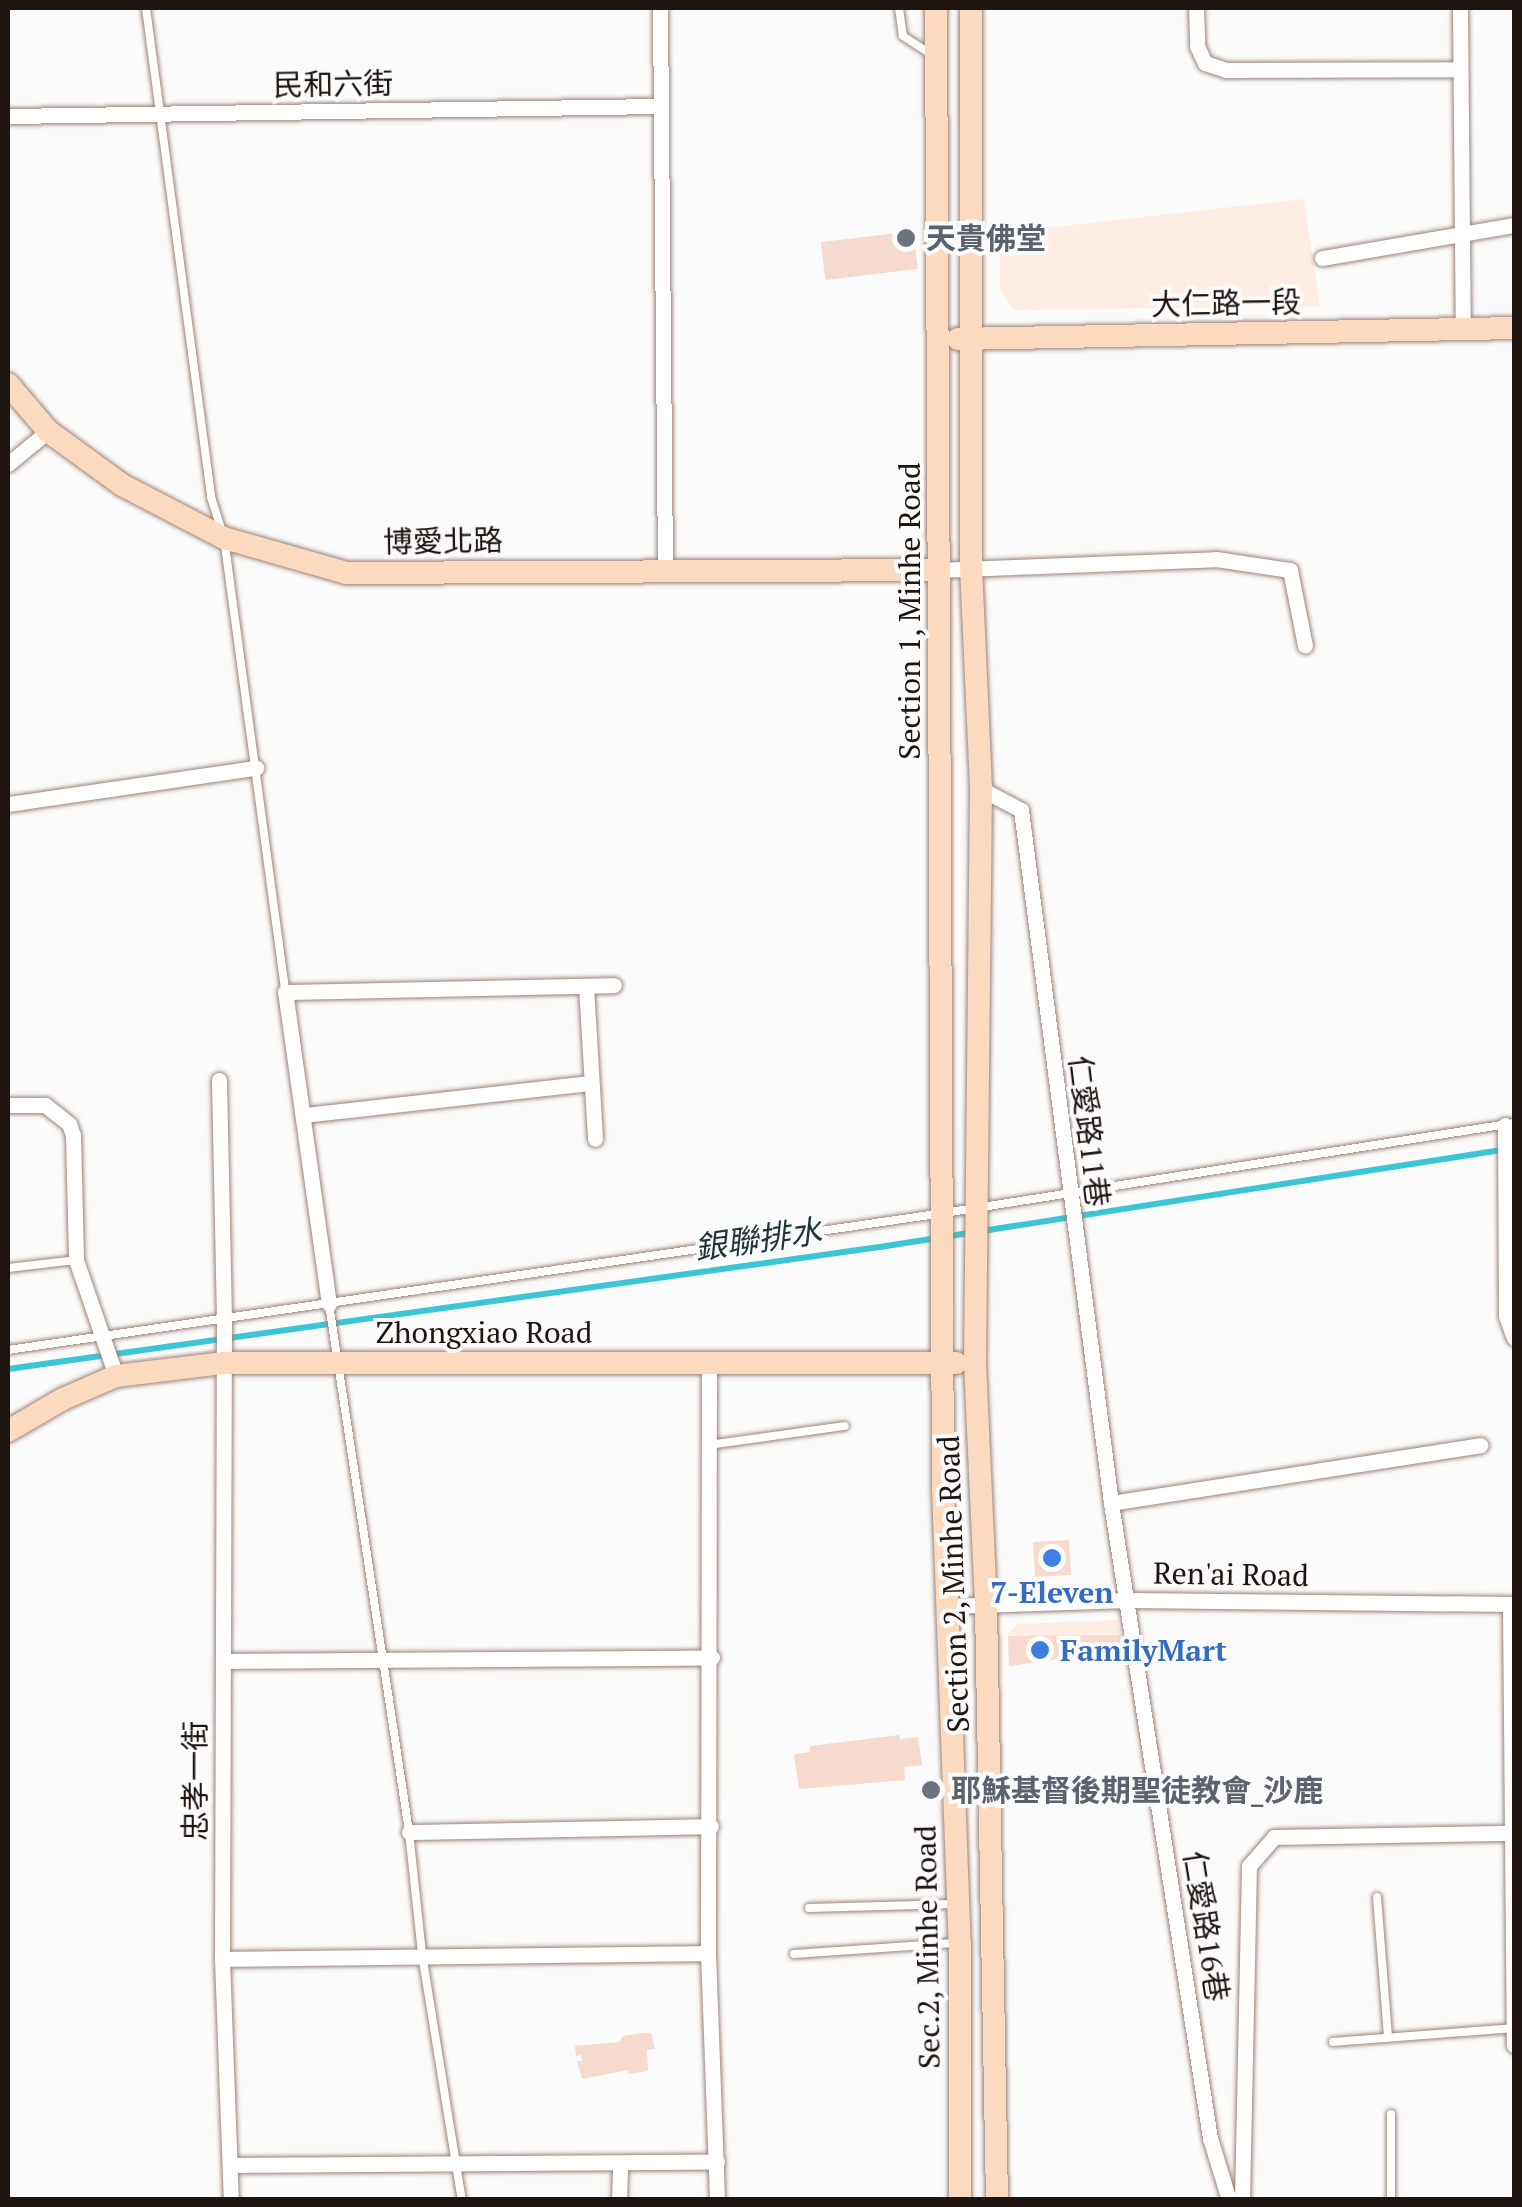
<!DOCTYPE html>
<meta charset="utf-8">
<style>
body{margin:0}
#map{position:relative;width:1522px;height:2207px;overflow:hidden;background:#fbfbfb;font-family:"PT Serif","Noto Sans TC",serif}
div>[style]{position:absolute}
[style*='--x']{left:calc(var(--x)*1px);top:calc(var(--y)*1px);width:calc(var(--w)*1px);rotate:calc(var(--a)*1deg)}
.commercial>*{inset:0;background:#ffede3}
.stream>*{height:6px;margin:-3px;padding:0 3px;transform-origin:3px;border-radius:3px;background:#3cc6d5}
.building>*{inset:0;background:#f5dacd;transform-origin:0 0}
.roads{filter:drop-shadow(0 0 2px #9b8277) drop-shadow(0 0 2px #9b8277)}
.lane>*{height:8px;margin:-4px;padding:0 4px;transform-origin:4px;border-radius:4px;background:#fff}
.street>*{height:15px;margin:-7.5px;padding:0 7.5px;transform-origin:7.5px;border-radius:7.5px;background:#fff}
.secondary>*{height:22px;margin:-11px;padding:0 11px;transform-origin:11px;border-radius:11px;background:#fcdac0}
.dots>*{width:28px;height:28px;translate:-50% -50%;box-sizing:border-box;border:5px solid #fbfbfb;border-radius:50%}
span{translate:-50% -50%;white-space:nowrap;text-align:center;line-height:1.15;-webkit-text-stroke:8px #fbfbfb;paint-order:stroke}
.street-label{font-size:30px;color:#1e1410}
.worship-label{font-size:30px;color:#5b616d;font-weight:700}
.left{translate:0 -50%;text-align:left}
.shop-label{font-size:30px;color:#366cbe;font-weight:700}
.water-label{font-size:32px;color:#1e3537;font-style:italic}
.frame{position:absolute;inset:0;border:10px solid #1e1410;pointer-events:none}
</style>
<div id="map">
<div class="commercial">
<div style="clip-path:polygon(1304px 199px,1320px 306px,1013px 310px,1000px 289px,1000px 233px)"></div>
<div style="clip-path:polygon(1118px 1620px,1122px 1650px,1009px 1666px,1008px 1634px,1017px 1624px)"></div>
</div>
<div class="stream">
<div style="--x:8;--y:1369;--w:887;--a:-7.97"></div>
<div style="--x:886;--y:1246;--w:636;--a:-8.87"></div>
</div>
<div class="building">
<div style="left:913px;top:231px;width:38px;height:93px;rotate:83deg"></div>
<div style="left:1069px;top:1540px;width:35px;height:36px;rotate:87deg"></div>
<div style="clip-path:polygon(1120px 1635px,1122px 1650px,1009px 1666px,1008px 1636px)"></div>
<div style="clip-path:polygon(899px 1735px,900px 1739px,918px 1737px,922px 1765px,904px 1767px,905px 1780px,799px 1789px,794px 1754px,810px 1752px,810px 1746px)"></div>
<div style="clip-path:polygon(644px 2033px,651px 2033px,655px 2049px,647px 2050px,648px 2071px,629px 2074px,628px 2070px,582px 2079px,577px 2061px,582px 2061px,581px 2055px,576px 2056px,575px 2046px,619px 2042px,623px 2036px)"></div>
</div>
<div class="roads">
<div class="lane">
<div style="--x:146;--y:8;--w:493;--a:82.4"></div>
<div style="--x:211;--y:497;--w:43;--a:72.4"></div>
<div style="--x:224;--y:538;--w:458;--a:82.3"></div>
<div style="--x:899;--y:8;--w:28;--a:82"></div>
<div style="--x:903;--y:36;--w:37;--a:33"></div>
<div style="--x:8;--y:1268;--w:68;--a:-6.7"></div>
<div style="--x:329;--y:1304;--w:534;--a:81.38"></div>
<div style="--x:409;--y:1832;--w:123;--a:83.9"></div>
<div style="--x:422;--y:1954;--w:249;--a:80.8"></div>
<div style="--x:8;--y:1350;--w:946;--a:-8.33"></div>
<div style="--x:944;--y:1213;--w:577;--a:-8.97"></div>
<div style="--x:709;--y:1445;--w:137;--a:-8"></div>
<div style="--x:1377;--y:1897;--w:141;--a:85.5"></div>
<div style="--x:809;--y:1908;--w:145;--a:-1.6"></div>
<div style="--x:794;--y:1954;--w:161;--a:-3.9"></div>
<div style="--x:1333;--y:2042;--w:182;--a:-4.4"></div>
<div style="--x:1391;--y:2114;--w:86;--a:90"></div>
</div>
<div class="street">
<div style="--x:660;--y:8;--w:560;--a:89.49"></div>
<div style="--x:1196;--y:8;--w:38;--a:88"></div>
<div style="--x:1197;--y:46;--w:19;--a:65"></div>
<div style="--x:1205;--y:63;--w:22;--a:18"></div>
<div style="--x:1226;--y:70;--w:234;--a:-0.2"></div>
<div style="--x:1460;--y:8;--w:319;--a:89.5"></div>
<div style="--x:8;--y:116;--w:650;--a:-0.88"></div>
<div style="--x:1322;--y:258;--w:195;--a:-9.8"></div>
<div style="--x:8;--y:464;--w:52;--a:-39.5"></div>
<div style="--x:936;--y:570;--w:280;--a:-2.2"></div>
<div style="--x:1216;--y:559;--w:75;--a:8.5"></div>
<div style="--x:1290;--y:570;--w:77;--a:78.8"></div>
<div style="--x:981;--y:789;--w:45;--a:27.7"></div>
<div style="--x:1021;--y:810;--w:699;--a:82.6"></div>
<div style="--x:1111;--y:1503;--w:643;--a:81.14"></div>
<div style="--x:1210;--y:2138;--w:65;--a:73"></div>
<div style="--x:8;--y:804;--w:251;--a:-8.3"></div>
<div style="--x:586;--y:986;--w:153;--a:86.6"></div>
<div style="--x:219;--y:1080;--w:240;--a:88.8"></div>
<div style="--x:224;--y:1320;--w:639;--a:90.18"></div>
<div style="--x:222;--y:1959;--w:241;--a:87.9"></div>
<div style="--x:8;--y:1105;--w:37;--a:0"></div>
<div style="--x:45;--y:1105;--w:31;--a:38"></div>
<div style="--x:69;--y:1124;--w:12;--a:70"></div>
<div style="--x:73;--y:1135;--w:125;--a:88.6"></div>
<div style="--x:76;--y:1260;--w:123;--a:71"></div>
<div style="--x:304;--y:1115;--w:289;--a:-6.4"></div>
<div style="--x:1505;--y:1125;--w:191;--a:89.7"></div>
<div style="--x:1506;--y:1316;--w:23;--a:70"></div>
<div style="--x:329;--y:1304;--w:315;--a:-98"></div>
<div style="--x:285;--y:992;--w:329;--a:-1.2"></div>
<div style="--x:709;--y:1361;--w:592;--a:90.1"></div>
<div style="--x:708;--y:1953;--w:247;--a:87.9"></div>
<div style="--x:1111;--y:1503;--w:374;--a:-8.9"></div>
<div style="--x:1510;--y:1605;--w:440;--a:89.5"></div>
<div style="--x:947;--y:1606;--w:181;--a:-1.9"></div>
<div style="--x:1128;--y:1600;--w:386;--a:0.6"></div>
<div style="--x:223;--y:1661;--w:489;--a:-0.4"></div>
<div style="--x:409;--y:1832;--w:302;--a:-1.1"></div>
<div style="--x:222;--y:1959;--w:486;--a:-0.7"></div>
<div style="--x:232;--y:2165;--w:485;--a:-0.4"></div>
<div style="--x:619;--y:2200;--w:35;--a:-88"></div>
<div style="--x:1242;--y:2200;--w:334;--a:-88.8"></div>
<div style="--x:1249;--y:1866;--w:38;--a:-49"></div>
<div style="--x:1274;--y:1837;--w:240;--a:-1"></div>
</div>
<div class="secondary">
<div style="--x:936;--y:8;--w:1481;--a:89.73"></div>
<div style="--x:943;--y:1489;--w:454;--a:87.9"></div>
<div style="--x:960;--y:1943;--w:257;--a:90"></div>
<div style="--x:971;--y:8;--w:559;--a:90"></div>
<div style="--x:971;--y:567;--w:222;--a:87.4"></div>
<div style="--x:981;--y:789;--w:574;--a:90.6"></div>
<div style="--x:975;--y:1363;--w:243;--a:87.4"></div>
<div style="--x:986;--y:1606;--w:594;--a:88.94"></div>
<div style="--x:958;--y:339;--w:556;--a:-1.13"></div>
<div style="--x:8;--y:384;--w:62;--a:49.6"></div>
<div style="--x:48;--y:431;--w:92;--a:36.1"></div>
<div style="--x:122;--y:485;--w:115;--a:27.5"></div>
<div style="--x:224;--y:538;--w:128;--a:15.9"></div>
<div style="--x:347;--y:573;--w:589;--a:-0.29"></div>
<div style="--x:8;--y:1431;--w:64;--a:-30.2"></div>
<div style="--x:63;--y:1399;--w:58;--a:-23.5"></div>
<div style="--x:116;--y:1376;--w:109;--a:-6.9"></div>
<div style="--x:224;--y:1363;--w:732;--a:0"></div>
</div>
</div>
<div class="dots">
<div style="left:906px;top:238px;background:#6b7280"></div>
<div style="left:1052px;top:1558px;background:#3f7fe0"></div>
<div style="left:1040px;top:1650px;background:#3f7fe0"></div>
<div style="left:931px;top:1790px;background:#6b7280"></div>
</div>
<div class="street-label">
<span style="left:333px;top:84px;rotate:-1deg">民和六街</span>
<span style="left:1226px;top:303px;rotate:-1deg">大仁路一段</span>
<span style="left:443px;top:541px;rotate:-1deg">博愛北路</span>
<span style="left:909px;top:611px;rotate:-90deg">Section 1, Minhe Road</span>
<span style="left:1089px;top:1131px;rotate:83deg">仁愛路11巷</span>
<span style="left:484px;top:1332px">Zhongxiao Road</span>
<span style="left:1231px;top:1574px;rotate:1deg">Ren'ai Road</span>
<span style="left:953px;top:1584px;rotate:-92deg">Section 2, Minhe Road</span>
<span style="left:195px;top:1781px;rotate:-90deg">忠孝一街</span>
<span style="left:1206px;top:1926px;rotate:81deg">仁愛路16巷</span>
<span style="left:927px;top:1947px;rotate:-91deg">Sec.2, Minhe Road</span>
</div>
<div class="worship-label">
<span class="left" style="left:926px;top:238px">天貴佛堂</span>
<span class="left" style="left:951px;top:1790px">耶穌基督後期聖徒教會_沙鹿</span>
</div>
<div class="shop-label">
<span style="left:1052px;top:1592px">7-Eleven</span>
<span class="left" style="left:1060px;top:1650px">FamilyMart</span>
</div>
<div class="water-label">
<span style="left:758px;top:1239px;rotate:-8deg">銀聯排水</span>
</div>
<div class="frame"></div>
</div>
